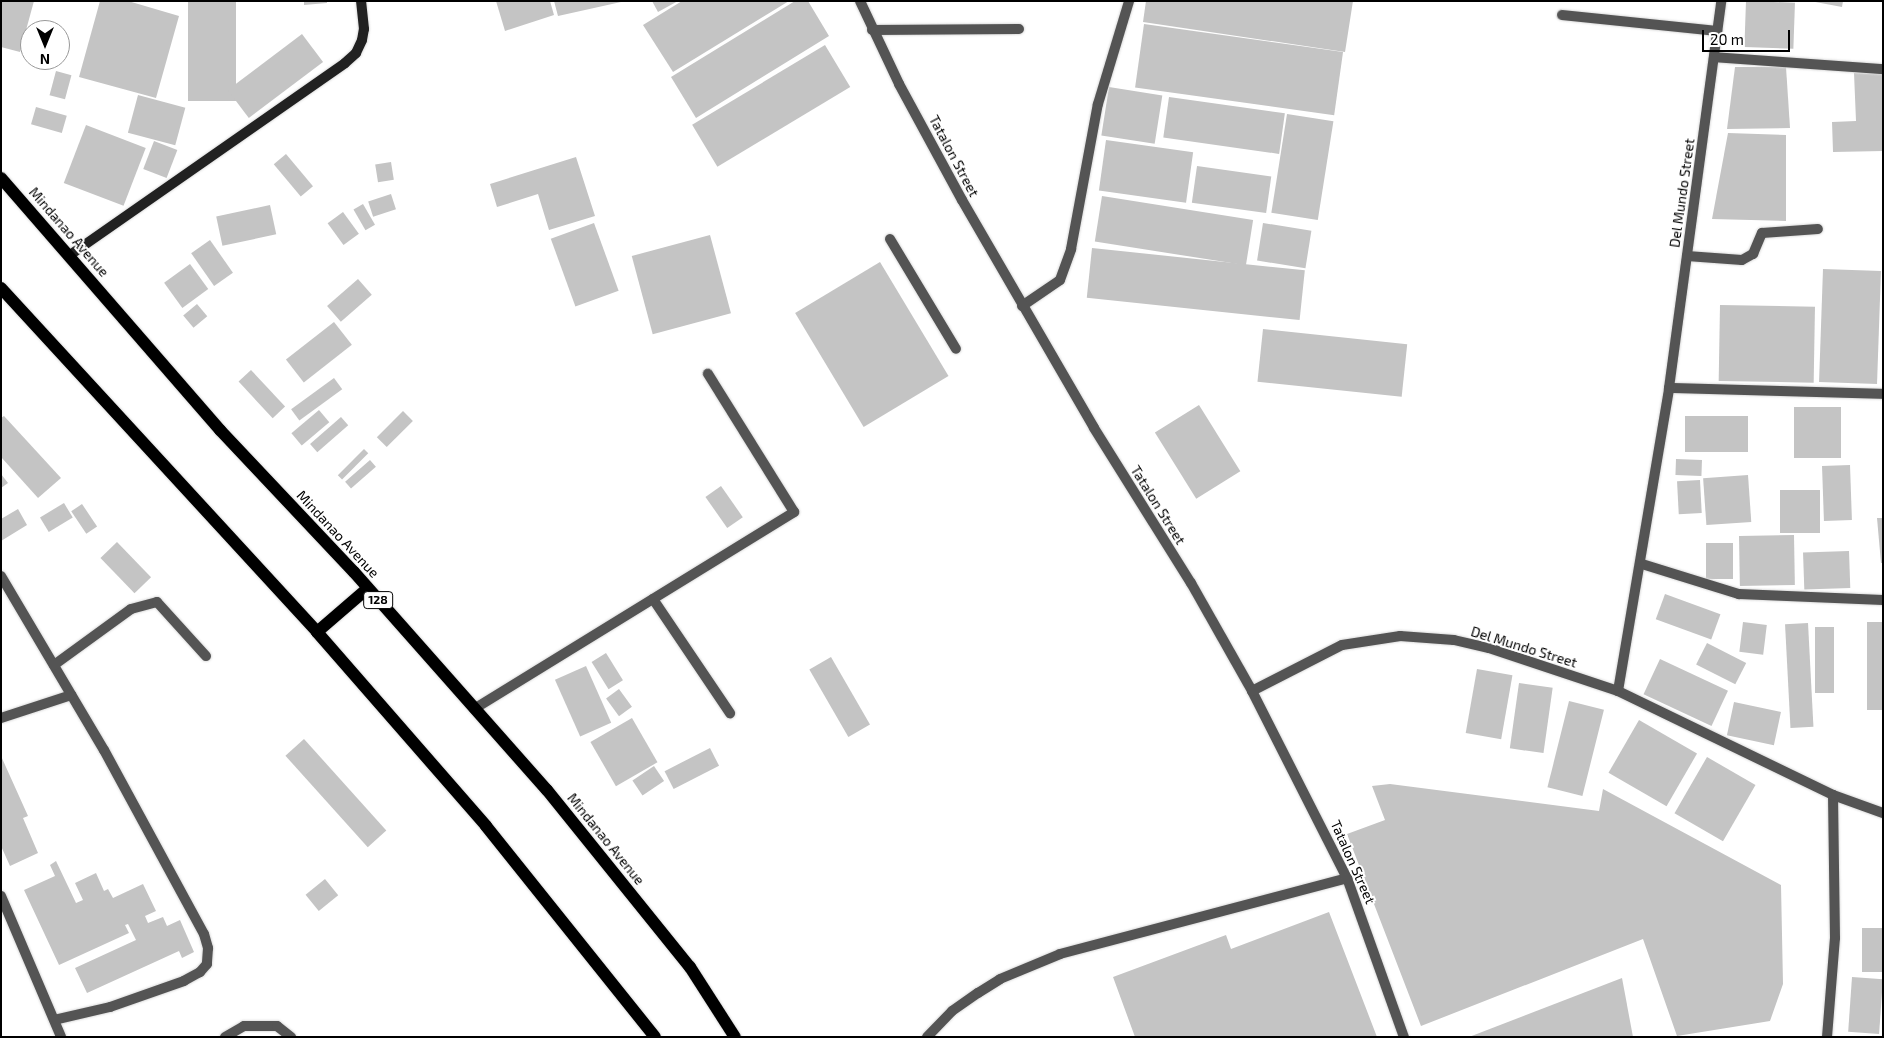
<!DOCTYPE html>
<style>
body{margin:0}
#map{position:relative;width:1884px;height:1038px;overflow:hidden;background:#fff;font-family:"Exo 2",sans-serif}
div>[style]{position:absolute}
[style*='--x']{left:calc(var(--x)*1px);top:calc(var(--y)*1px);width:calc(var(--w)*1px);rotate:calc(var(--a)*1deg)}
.building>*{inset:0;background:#c4c4c4;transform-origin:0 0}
.roads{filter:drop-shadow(0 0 1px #dbdbdb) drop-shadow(0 0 1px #dbdbdb)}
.service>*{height:10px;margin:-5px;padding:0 5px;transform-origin:5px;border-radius:5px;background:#545454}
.minor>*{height:10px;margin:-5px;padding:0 5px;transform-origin:5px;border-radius:5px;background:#545454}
.secondary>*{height:10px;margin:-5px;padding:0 5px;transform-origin:5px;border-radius:5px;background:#212121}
.primary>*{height:12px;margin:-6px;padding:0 6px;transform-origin:6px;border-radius:6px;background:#000}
span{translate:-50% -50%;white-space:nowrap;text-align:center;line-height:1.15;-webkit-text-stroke:4px #fff;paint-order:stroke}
.shield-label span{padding:1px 4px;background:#fff;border:1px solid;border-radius:4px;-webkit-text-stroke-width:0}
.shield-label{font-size:12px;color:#000;font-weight:700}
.street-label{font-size:14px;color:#000}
.frame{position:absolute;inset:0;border:2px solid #000;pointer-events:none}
.north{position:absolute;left:20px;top:20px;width:50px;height:50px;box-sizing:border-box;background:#fff;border:1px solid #999;border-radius:50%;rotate:180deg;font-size:14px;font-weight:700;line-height:20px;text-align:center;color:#000}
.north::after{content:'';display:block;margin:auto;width:18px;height:22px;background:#000;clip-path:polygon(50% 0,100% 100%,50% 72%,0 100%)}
.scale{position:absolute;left:1702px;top:30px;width:88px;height:22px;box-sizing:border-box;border:2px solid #000;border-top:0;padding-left:6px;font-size:15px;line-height:18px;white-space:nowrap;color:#000;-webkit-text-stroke:4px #fff;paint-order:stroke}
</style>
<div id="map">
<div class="building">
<div style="clip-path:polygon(1px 1px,34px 1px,20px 52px,1px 47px)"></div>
<div style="clip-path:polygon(100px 1px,128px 1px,179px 16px,156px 98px,79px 77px)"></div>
<div style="left:188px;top:1px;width:48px;height:100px"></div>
<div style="clip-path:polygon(304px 1px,327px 1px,327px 3px,304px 5px)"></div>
<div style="clip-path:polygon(496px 1px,550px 1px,554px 15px,505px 31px)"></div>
<div style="clip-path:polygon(554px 1px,621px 1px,621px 2px,558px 16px)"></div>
<div style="clip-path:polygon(652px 1px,678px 1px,658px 12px)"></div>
<div style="clip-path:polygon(682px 1px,789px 1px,673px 72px,643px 25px)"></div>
<div style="clip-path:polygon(795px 1px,808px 1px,829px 36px,696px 118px,671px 77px)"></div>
<div style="clip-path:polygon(1146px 1px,1353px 1px,1345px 52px,1143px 22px)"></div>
<div style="left:1746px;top:1px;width:49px;height:46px;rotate:2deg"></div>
<div style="clip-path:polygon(1810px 1px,1843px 1px,1842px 7px)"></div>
<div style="left:1144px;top:24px;width:201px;height:64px;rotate:8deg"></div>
<div style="left:302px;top:34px;width:35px;height:93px;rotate:53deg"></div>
<div style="left:825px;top:45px;width:49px;height:155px;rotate:59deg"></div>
<div style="clip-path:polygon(1735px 67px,1786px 67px,1790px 128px,1727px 129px)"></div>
<div style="left:56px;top:71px;width:16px;height:25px;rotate:15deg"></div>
<div style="clip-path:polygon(1854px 73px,1882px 74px,1883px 151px,1833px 152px,1832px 122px,1856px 121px)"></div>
<div style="left:1109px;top:87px;width:54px;height:49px;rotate:9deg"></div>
<div style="left:138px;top:95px;width:49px;height:39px;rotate:15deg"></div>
<div style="left:1169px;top:97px;width:117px;height:41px;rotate:8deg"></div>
<div style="left:36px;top:107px;width:32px;height:18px;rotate:16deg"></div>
<div style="left:1287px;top:114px;width:47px;height:100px;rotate:9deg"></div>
<div style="left:86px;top:125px;width:64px;height:62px;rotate:21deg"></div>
<div style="clip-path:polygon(1728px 133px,1786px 135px,1786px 221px,1712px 219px)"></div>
<div style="left:1106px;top:140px;width:88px;height:51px;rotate:8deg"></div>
<div style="left:154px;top:141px;width:25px;height:30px;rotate:21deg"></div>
<div style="left:286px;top:154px;width:42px;height:16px;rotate:50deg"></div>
<div style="clip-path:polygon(576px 157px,595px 216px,549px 230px,538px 194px,497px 207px,490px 184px)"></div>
<div style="left:391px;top:162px;width:18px;height:16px;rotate:81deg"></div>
<div style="left:1197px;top:166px;width:75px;height:37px;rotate:8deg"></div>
<div style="left:391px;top:194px;width:16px;height:24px;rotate:72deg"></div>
<div style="left:1102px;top:196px;width:153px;height:46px;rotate:9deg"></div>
<div style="left:363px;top:204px;width:24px;height:11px;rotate:60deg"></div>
<div style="left:270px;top:205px;width:30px;height:55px;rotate:78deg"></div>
<div style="left:343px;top:212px;width:27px;height:19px;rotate:54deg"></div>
<div style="left:594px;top:223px;width:72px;height:46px;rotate:70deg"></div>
<div style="left:1263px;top:223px;width:49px;height:38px;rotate:9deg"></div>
<div style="left:710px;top:235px;width:81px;height:81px;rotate:75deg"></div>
<div style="left:210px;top:240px;width:40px;height:23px;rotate:55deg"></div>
<div style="left:1092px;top:248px;width:214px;height:50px;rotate:6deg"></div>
<div style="left:880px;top:262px;width:133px;height:99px;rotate:59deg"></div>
<div style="left:190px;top:264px;width:31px;height:32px;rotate:54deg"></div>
<div style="left:1823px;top:269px;width:58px;height:113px;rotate:2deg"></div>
<div style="left:358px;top:279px;width:21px;height:41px;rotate:49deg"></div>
<div style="left:197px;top:304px;width:16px;height:18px;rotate:50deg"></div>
<div style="left:1720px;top:305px;width:95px;height:76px;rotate:1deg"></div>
<div style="left:334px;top:322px;width:29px;height:61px;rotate:52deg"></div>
<div style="left:1263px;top:329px;width:145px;height:53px;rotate:6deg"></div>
<div style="left:251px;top:370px;width:50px;height:17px;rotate:47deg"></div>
<div style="left:334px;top:378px;width:14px;height:53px;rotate:54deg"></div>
<div style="left:1199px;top:405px;width:78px;height:52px;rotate:58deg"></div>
<div style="left:1794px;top:407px;width:47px;height:51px"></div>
<div style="left:319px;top:410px;width:16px;height:36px;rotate:50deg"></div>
<div style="left:403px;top:411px;width:14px;height:37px;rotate:45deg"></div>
<div style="clip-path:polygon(4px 416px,61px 478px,38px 498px,1px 457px,1px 418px)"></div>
<div style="left:1685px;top:416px;width:63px;height:36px"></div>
<div style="left:341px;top:417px;width:11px;height:41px;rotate:49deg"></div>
<div style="left:364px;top:449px;width:6px;height:37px;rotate:45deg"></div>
<div style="left:1676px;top:459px;width:26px;height:16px;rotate:2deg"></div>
<div style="left:370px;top:460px;width:9px;height:33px;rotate:49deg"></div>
<div style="left:1850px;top:465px;width:55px;height:28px;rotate:88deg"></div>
<div style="clip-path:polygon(1px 474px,8px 483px,1px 488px)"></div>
<div style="left:1748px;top:475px;width:47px;height:45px;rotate:86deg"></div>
<div style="left:1700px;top:480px;width:33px;height:23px;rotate:87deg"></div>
<div style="left:721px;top:486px;width:38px;height:19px;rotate:55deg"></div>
<div style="left:1780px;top:490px;width:40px;height:43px"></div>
<div style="left:64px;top:503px;width:17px;height:28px;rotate:59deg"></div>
<div style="left:82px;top:504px;width:27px;height:13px;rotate:56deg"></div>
<div style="clip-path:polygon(18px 509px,27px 525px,1px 541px,1px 519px)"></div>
<div style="clip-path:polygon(1877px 518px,1883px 518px,1883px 563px,1881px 563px)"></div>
<div style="left:1794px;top:535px;width:50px;height:55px;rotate:89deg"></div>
<div style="left:117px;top:542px;width:49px;height:23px;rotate:46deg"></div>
<div style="left:1706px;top:543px;width:27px;height:36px"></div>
<div style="left:1849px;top:551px;width:37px;height:46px;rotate:88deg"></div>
<div style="left:1665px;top:594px;width:59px;height:27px;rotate:20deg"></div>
<div style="left:1743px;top:622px;width:24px;height:30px;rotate:7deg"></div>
<div style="left:1883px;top:622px;width:88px;height:16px;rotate:90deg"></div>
<div style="left:1808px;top:623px;width:104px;height:23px;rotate:87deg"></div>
<div style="left:1815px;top:627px;width:19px;height:66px"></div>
<div style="left:1707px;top:643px;width:44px;height:24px;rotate:27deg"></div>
<div style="left:606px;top:653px;width:32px;height:17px;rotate:58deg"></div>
<div style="left:831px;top:657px;width:78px;height:25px;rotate:60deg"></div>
<div style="left:1660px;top:659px;width:75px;height:39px;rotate:25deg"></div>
<div style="left:586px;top:666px;width:62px;height:34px;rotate:66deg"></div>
<div style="left:1477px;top:669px;width:36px;height:65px;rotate:10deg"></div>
<div style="left:1519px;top:683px;width:34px;height:66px;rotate:8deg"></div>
<div style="left:619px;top:689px;width:22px;height:16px;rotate:54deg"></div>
<div style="left:1569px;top:701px;width:36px;height:89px;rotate:14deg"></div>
<div style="left:1734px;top:702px;width:48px;height:34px;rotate:12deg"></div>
<div style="left:632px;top:718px;width:51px;height:48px;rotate:60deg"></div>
<div style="left:1639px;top:720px;width:67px;height:61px;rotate:30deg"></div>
<div style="left:304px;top:739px;width:123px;height:25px;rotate:48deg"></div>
<div style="left:710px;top:748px;width:20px;height:51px;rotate:63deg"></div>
<div style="clip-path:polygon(1px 756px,28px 816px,23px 818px,38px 853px,10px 866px,1px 846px)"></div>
<div style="left:1707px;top:757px;width:56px;height:65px;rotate:30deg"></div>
<div style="left:654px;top:766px;width:18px;height:26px;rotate:56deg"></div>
<div style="clip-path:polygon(1390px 784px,1599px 811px,1603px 789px,1781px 885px,1783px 984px,1770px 1021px,1677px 1036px,1643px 939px,1421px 1026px,1347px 834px,1385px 820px,1372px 786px)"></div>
<div style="clip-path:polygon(56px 861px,76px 903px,83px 900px,75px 883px,96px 873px,104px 891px,108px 889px,113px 898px,143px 884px,156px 911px,145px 916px,148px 923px,163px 917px,167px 926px,180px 920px,194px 952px,182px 958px,179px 951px,87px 993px,75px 968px,136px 940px,128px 924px,125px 925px,129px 933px,59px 965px,24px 890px,55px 876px,50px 865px)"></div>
<div style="left:325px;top:879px;width:21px;height:25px;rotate:51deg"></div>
<div style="clip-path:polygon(1329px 912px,1377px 1037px,1135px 1037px,1113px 977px,1226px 935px,1231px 949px)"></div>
<div style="left:1883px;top:928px;width:44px;height:21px;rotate:90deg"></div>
<div style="left:1852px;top:977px;width:31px;height:55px;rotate:4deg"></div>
<div style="clip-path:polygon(1622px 978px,1633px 1037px,1469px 1037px)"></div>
</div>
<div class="roads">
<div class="service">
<div style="--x:1562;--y:15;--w:156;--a:5.9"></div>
<div style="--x:872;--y:30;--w:147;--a:-0.4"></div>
<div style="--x:1714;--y:57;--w:169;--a:4.1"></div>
<div style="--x:890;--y:239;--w:128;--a:59"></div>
<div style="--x:1687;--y:256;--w:55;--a:4.2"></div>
<div style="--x:1742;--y:260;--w:13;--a:-29"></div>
<div style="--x:1753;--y:254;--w:23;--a:-67"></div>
<div style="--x:1762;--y:233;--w:56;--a:-4.1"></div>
<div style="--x:1022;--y:306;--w:46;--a:-34.4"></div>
<div style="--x:1060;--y:280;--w:33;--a:-70"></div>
<div style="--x:1071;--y:249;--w:147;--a:-79.5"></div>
<div style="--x:1098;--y:104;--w:108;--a:-73.2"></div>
<div style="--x:1;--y:576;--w:202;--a:59.4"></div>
<div style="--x:104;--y:750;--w:209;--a:61.5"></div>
<div style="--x:204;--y:934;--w:15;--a:74"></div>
<div style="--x:208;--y:948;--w:16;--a:94"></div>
<div style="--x:207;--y:964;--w:11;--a:131"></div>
<div style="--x:200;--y:972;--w:18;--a:151"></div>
<div style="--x:184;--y:981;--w:78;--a:160.6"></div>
<div style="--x:110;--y:1007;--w:57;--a:166.9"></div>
<div style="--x:653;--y:599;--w:138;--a:56"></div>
<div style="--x:54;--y:665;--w:95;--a:-36"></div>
<div style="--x:131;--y:609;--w:27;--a:-15"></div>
<div style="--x:157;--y:602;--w:73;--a:47.8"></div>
<div style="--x:474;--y:709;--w:376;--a:-31.6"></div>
<div style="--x:794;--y:512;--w:163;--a:-121.9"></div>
<div style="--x:1;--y:718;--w:74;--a:-18.2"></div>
<div style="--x:1;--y:896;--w:153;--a:66.9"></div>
<div style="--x:225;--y:1037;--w:22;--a:-30"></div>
<div style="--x:244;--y:1026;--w:33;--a:0"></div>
<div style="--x:277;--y:1026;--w:18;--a:38"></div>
<div style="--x:927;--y:1037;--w:36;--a:-46"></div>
<div style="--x:952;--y:1011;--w:32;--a:-35"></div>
<div style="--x:978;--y:993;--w:26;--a:-32"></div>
<div style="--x:1000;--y:979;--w:65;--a:-22.6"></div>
<div style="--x:1060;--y:954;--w:297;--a:-14.8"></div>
<div style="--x:1827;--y:1037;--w:99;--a:-85.4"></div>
<div style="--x:1835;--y:938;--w:143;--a:-90.8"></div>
</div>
<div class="minor">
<div style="--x:860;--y:1;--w:92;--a:64.8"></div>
<div style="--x:899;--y:84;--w:132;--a:61.5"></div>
<div style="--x:962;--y:200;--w:263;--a:59.9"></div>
<div style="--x:1094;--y:428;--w:183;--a:58"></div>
<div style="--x:1191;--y:583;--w:124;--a:60.5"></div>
<div style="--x:1252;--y:691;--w:210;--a:63.1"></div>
<div style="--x:1347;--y:878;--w:169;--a:70.3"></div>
<div style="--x:1669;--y:388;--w:214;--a:1.6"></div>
<div style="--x:1642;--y:564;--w:102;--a:17.2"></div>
<div style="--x:1739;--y:594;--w:144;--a:2.4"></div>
<div style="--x:1252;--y:691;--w:101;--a:-27.1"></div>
<div style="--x:1342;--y:645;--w:59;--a:-8.8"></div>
<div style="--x:1400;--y:636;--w:54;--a:4.2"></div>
<div style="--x:1454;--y:640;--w:36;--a:13"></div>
<div style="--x:1489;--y:648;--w:136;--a:18.4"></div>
<div style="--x:1618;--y:691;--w:239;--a:25.8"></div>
<div style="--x:1833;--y:795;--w:53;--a:19.8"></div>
<div style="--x:1618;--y:691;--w:307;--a:-80.4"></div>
<div style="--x:1669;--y:388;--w:390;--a:-82.3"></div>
</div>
<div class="secondary">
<div style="--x:70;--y:255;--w:335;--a:-34.9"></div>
<div style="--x:345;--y:63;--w:15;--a:-42"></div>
<div style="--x:356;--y:53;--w:14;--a:-65"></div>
<div style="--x:362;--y:40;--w:11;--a:-80"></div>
<div style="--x:364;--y:29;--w:28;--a:-96"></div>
</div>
<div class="primary">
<div style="--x:1;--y:178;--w:334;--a:49"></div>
<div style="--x:220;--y:430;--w:195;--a:46.7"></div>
<div style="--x:354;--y:572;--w:291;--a:48.5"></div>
<div style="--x:547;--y:790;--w:228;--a:51.1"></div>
<div style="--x:690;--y:967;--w:83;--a:57.3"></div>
<div style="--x:1;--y:288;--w:467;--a:47.4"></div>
<div style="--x:317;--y:632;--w:257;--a:48.9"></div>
<div style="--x:486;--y:826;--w:270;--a:51.3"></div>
<div style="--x:317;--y:632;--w:67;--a:-40.8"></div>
</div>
</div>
<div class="shield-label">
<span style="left:378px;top:600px">128</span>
</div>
<div class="street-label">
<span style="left:954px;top:156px;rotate:62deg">Tatalon Street</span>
<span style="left:1682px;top:193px;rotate:-82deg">Del Mundo Street</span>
<span style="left:69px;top:232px;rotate:49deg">Mindanao Avenue</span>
<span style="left:1158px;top:505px;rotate:58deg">Tatalon Street</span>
<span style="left:338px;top:534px;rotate:47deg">Mindanao Avenue</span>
<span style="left:1524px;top:647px;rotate:17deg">Del Mundo Street</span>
<span style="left:606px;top:839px;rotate:51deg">Mindanao Avenue</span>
<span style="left:1353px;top:862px;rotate:66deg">Tatalon Street</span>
</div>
<div class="frame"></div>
<div class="north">N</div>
<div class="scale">20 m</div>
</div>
